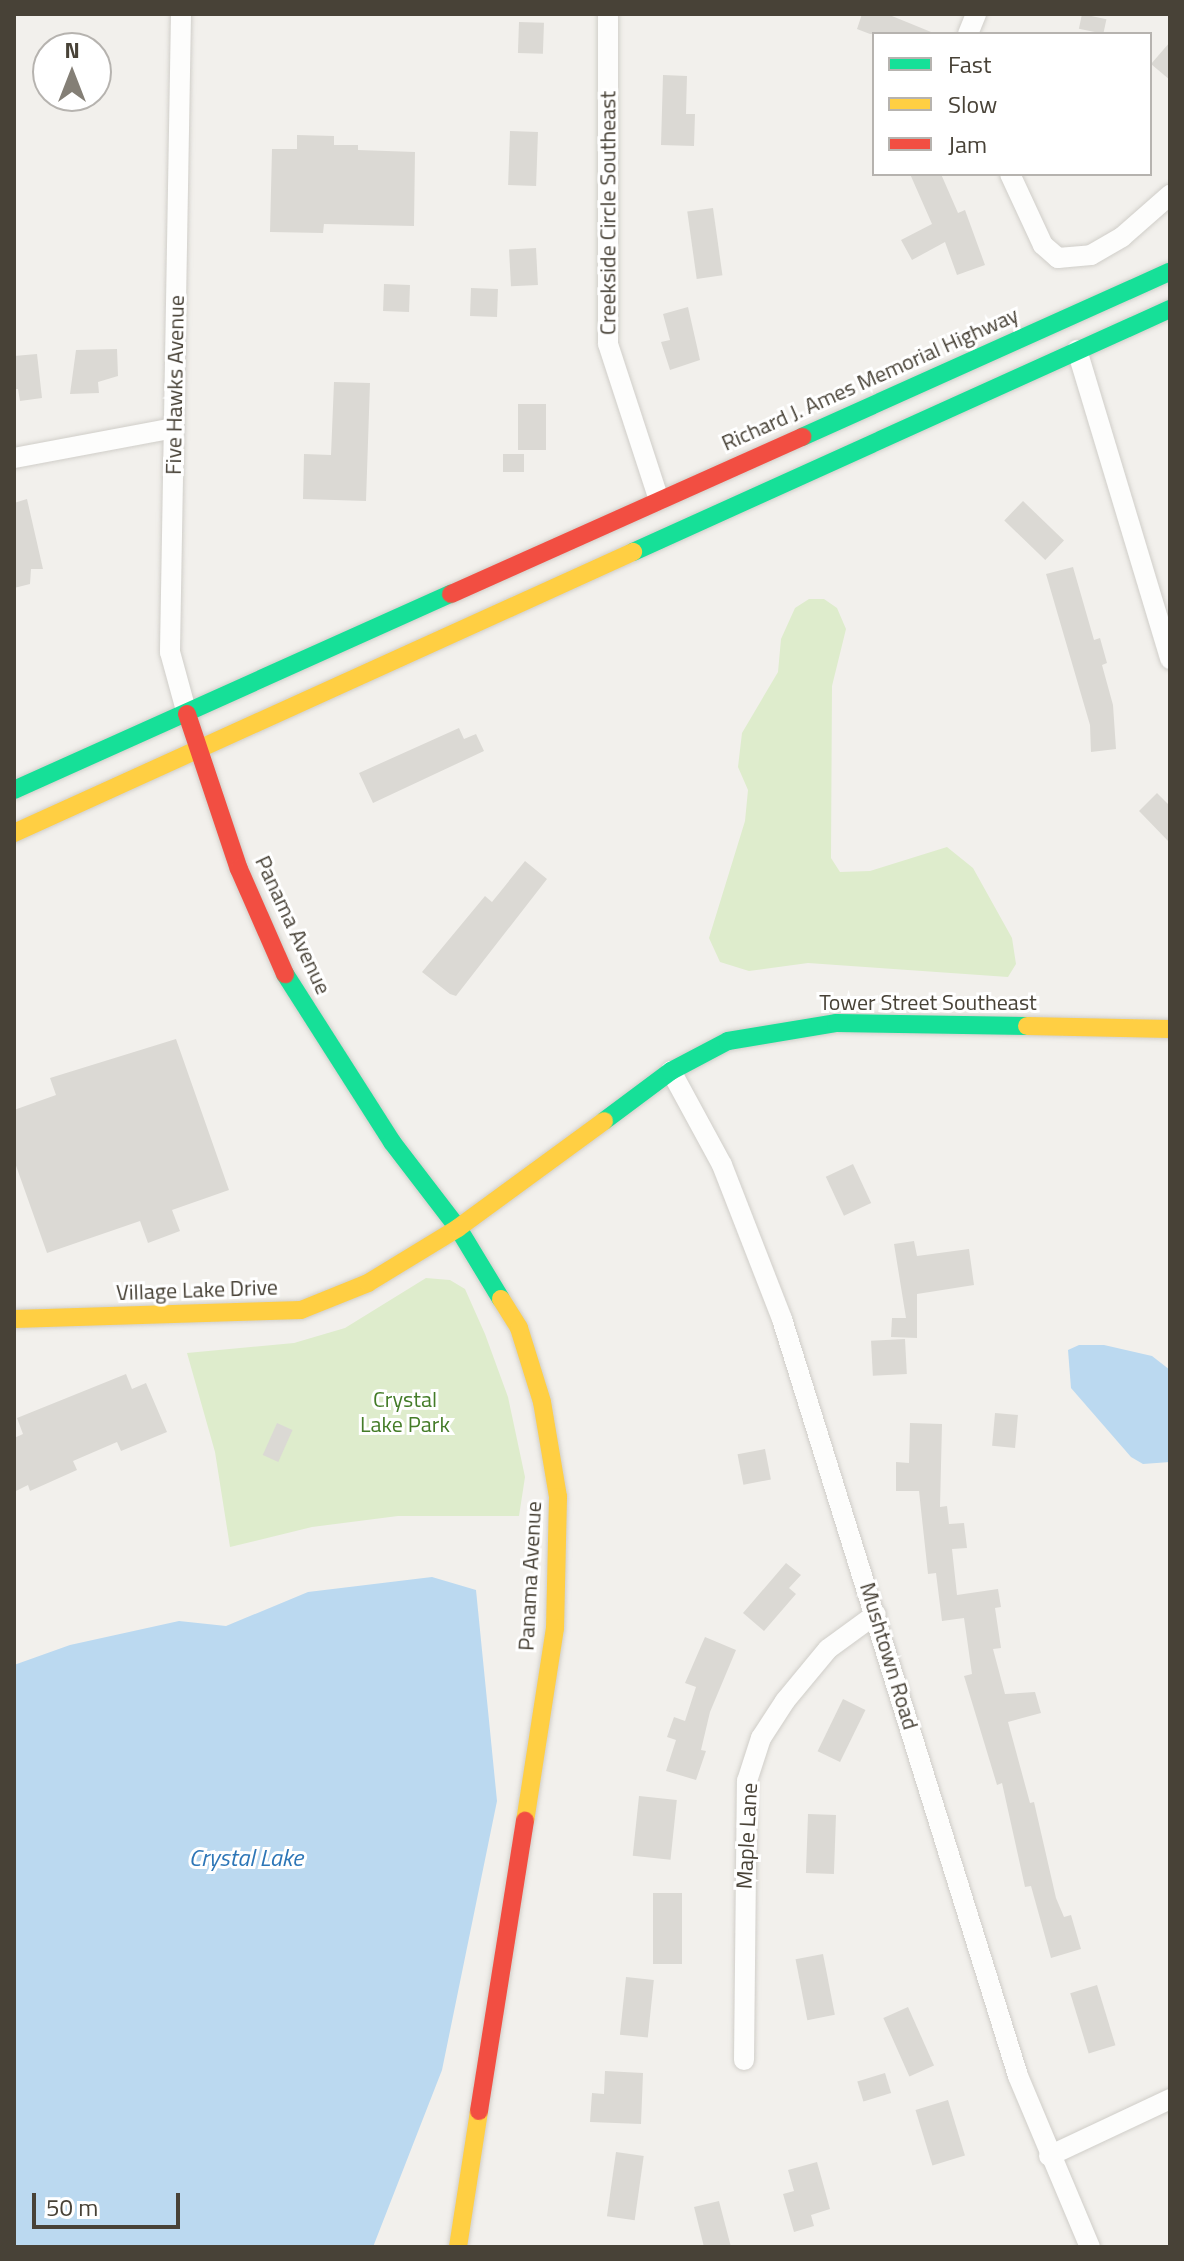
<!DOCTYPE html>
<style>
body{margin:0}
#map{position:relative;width:1184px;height:2261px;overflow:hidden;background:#f2f0ec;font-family:"Titillium Web",sans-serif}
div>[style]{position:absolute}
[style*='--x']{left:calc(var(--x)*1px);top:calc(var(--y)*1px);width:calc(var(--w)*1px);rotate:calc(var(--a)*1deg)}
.green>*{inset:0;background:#deeccc}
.water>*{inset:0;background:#bbd9f0}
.building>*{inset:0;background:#dbd9d4;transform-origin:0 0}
.roads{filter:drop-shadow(0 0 2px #d0cec9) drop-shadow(0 0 2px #d0cec9)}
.street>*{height:20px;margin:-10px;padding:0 10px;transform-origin:10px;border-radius:10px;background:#fdfdfc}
.fast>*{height:18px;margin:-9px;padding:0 9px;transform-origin:9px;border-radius:9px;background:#16e098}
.slow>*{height:18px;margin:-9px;padding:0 9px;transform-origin:9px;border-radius:9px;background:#ffcf43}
.jam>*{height:18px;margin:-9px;padding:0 9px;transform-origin:9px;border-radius:9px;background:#f24e42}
span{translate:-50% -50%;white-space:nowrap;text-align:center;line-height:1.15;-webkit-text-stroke:6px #fff;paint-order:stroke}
.street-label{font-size:22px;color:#484237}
.park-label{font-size:22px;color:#447c28}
.water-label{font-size:24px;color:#2d76b7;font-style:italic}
.frame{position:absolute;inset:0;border:16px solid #484237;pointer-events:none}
.legend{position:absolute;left:872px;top:32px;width:280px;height:144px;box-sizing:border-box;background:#fff;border:2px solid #b6b3af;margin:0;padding:10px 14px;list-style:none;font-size:24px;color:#484237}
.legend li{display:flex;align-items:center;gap:16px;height:40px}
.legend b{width:40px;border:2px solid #b6b3af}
.north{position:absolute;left:32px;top:32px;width:80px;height:80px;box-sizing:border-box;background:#fff;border:2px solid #b6b3af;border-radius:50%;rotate:0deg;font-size:22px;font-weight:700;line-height:32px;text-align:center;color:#484237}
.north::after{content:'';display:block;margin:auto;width:28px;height:36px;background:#847f76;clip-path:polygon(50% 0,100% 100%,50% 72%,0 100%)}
.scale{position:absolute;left:32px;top:2193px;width:148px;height:36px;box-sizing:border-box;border:4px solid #484237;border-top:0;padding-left:10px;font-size:24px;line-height:28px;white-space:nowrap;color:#484237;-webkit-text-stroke:6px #fff;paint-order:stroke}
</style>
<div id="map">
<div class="green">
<div style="clip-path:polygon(809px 599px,824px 599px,837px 608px,846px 629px,832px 686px,831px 858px,840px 872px,870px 871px,947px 847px,973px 868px,1012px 938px,1016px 964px,1008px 977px,808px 963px,749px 971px,720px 962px,709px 938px,745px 821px,748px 790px,738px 767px,742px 733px,778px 672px,781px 639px,795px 608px)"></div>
<div style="clip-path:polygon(426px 1278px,450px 1280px,465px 1289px,485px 1334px,508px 1397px,525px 1477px,519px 1516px,398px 1516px,312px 1527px,230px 1547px,215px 1452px,187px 1353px,294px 1343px,345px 1328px)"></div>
</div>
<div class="water">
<div style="clip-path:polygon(1079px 1345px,1104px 1345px,1152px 1356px,1170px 1370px,1170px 1462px,1143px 1464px,1131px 1457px,1071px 1388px,1068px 1350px)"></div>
<div style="clip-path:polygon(432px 1577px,476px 1590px,497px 1801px,442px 2070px,373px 2247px,14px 2247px,14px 1665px,70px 1645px,179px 1621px,226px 1626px,308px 1592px)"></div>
</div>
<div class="building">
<div style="clip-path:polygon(862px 14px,887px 14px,936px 34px,870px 34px,857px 29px)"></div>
<div style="left:1082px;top:14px;width:25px;height:15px;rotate:12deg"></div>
<div style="left:519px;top:22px;width:25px;height:31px;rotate:2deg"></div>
<div style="clip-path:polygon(1170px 42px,1170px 80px,1151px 64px)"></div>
<div style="clip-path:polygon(663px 75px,687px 76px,686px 114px,695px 114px,694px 146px,661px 145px)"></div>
<div style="left:510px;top:131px;width:28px;height:54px;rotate:2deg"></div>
<div style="clip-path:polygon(297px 135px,334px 136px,334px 145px,358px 145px,358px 150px,415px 152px,414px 226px,324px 224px,323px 233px,270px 232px,272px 149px,297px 149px)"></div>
<div style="clip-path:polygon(910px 174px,941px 174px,958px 213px,965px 210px,985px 265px,957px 275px,945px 242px,912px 260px,901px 240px,932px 224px)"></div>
<div style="left:713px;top:208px;width:68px;height:26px;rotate:82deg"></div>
<div style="left:536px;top:248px;width:37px;height:27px;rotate:87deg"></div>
<div style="left:384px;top:284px;width:26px;height:27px;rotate:2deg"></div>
<div style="left:471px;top:288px;width:27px;height:28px;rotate:2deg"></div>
<div style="clip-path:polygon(688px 307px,700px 360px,670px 370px,661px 342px,670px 340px,663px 314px)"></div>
<div style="clip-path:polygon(117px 349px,118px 376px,98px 382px,99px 393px,70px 394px,76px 350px)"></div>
<div style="clip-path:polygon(37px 354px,42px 398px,20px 401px,18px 389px,14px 389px,14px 356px)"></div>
<div style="clip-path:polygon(334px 382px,370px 383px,366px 501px,303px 499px,304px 454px,331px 455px)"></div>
<div style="left:518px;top:404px;width:28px;height:46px"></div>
<div style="left:503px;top:454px;width:21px;height:18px"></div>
<div style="clip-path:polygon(27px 499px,43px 569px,31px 569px,30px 584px,14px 588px,14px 503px)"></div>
<div style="left:1023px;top:501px;width:57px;height:27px;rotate:44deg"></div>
<div style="clip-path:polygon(1073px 567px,1094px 640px,1100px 638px,1107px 663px,1102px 665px,1113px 705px,1116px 749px,1091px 752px,1090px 725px,1046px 574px)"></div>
<div style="clip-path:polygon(459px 728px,464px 739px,476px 734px,484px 751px,373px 803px,359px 773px)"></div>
<div style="clip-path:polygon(1157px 793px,1170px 806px,1170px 843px,1139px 811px)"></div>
<div style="clip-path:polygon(525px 861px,547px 879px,456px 996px,450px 994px,422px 972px,485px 896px,492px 902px)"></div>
<div style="clip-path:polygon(176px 1039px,229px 1190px,172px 1210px,180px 1231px,148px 1243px,140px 1221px,47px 1253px,14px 1160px,14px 1110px,56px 1095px,50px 1078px)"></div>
<div style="left:853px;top:1164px;width:43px;height:30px;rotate:65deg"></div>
<div style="clip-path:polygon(914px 1241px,917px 1256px,969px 1249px,974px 1285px,917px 1294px,917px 1338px,891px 1337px,892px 1318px,906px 1318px,894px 1244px)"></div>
<div style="left:905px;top:1339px;width:35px;height:34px;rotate:87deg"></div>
<div style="clip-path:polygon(126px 1374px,132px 1389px,146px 1383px,167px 1432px,121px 1451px,117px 1442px,73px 1461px,77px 1470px,30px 1491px,28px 1485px,14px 1492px,14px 1438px,23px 1434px,17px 1418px)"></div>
<div style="left:995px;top:1413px;width:23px;height:33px;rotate:5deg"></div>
<div style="left:277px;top:1423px;width:17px;height:35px;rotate:24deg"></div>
<div style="clip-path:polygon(910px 1423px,942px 1424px,940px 1507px,947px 1506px,949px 1524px,964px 1523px,967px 1548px,952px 1549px,957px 1595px,998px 1589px,1001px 1607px,995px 1608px,1001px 1648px,993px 1649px,1005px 1694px,1035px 1692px,1041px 1713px,1008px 1722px,1030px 1803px,1034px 1802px,1056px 1898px,1064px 1917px,1071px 1915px,1081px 1949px,1051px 1958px,1031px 1886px,1025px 1887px,1002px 1783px,997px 1785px,964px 1676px,972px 1674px,964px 1618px,942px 1621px,936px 1573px,928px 1574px,919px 1491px,896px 1491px,896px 1462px,909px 1463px)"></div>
<div style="left:765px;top:1449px;width:31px;height:28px;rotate:79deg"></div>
<div style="clip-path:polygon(786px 1563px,801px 1575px,789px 1588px,796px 1594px,764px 1631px,743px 1613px)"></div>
<div style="clip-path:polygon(705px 1637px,736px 1650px,710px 1712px,701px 1750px,706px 1751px,696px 1780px,666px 1771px,676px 1740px,667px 1737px,674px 1717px,685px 1721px,696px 1687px,685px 1683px)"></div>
<div style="left:843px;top:1699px;width:25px;height:58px;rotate:26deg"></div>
<div style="left:639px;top:1796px;width:38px;height:60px;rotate:6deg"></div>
<div style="left:808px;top:1814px;width:28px;height:59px;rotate:2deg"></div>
<div style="left:682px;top:1893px;width:71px;height:29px;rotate:90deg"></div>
<div style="left:823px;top:1954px;width:62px;height:28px;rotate:79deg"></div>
<div style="left:626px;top:1977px;width:28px;height:58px;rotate:6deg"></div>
<div style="left:1097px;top:1985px;width:63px;height:28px;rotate:73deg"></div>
<div style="left:908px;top:2007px;width:64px;height:27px;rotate:66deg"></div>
<div style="clip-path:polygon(605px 2071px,643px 2073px,641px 2124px,590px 2122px,592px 2093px,604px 2094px)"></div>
<div style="left:885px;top:2073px;width:21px;height:29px;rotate:73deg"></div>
<div style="left:948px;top:2100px;width:58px;height:34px;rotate:73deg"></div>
<div style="left:616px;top:2152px;width:28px;height:65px;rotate:8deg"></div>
<div style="clip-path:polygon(817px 2162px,830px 2209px,811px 2215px,814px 2226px,794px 2232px,783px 2194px,794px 2191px,788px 2170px)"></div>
<div style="clip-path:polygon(719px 2201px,731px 2247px,704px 2247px,694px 2207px)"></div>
</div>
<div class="roads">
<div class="street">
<div style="--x:181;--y:14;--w:638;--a:90.99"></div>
<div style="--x:170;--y:652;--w:64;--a:74.7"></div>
<div style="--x:608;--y:14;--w:330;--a:90"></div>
<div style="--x:608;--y:344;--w:164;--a:71.9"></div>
<div style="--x:968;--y:34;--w:22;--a:-68"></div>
<div style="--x:1010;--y:174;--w:78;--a:65.1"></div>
<div style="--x:1043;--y:245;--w:20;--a:41"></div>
<div style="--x:1058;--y:258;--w:33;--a:-5"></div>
<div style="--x:1091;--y:255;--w:36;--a:-30"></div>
<div style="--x:1122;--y:237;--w:64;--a:-41.2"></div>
<div style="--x:1077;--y:350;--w:323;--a:73.2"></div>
<div style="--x:14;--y:458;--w:163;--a:-10.6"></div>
<div style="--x:671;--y:1071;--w:107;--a:61.5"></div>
<div style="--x:722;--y:1165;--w:165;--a:68.7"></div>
<div style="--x:782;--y:1319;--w:793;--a:72.68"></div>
<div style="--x:1018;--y:2076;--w:186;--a:67.2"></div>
<div style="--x:744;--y:2060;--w:279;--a:-89.4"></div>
<div style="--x:747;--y:1781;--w:45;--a:-72"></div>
<div style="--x:761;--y:1738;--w:44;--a:-57"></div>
<div style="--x:785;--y:1701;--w:67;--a:-50.4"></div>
<div style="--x:828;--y:1649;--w:59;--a:-36.1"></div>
<div style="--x:1049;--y:2156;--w:134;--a:-25.2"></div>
</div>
<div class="fast">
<div style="--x:802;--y:437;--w:403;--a:-24.2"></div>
<div style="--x:633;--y:552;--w:589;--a:-24.35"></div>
<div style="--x:14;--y:790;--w:479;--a:-24.2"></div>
<div style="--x:285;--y:974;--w:199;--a:57.5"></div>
<div style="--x:392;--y:1142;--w:108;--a:52.5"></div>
<div style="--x:458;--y:1228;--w:83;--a:58.8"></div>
<div style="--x:604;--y:1121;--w:84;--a:-36.7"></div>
<div style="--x:671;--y:1071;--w:64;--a:-27.8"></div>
<div style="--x:728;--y:1041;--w:109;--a:-9.5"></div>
<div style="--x:836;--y:1023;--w:191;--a:0.9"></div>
</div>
<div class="slow">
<div style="--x:14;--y:833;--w:680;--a:-24.42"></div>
<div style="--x:1027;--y:1026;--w:143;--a:1.2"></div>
<div style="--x:501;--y:1299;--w:34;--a:58"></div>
<div style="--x:519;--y:1328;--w:77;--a:72.7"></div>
<div style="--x:542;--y:1402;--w:96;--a:80.4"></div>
<div style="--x:558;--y:1497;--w:131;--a:91.3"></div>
<div style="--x:555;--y:1628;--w:195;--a:98.8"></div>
<div style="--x:14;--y:1319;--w:287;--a:-1.8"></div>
<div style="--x:301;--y:1310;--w:72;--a:-21.9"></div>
<div style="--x:368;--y:1283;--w:105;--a:-31.4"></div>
<div style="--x:458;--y:1228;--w:181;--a:-36.2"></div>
<div style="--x:458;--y:2247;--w:138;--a:-81.2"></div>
</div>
<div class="jam">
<div style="--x:451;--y:594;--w:385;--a:-24.1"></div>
<div style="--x:187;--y:714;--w:163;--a:71.5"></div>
<div style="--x:239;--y:869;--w:115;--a:66.3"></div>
<div style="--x:479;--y:2111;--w:294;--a:-81"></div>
</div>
</div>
<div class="street-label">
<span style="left:608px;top:213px;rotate:-90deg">Creekside Circle Southeast</span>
<span style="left:870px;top:379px;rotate:-24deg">Richard J. Ames Memorial Highway</span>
<span style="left:175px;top:385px;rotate:-89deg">Five Hawks Avenue</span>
<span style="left:293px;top:925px;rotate:65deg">Panama Avenue</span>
<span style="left:928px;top:1003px">Tower Street Southeast</span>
<span style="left:197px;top:1290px;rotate:-2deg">Village Lake Drive</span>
<span style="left:530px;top:1576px;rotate:-87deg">Panama Avenue</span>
<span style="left:889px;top:1656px;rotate:73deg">Mushtown Road</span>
<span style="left:747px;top:1836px;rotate:-87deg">Maple Lane</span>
</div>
<div class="park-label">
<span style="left:405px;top:1412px">Crystal<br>Lake Park</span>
</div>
<div class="water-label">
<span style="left:246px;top:1858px">Crystal Lake</span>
</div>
<div class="frame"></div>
<ul class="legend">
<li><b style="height:10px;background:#16e098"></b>Fast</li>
<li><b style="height:10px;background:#ffcf43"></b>Slow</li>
<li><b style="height:10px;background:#f24e42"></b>Jam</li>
</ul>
<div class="north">N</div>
<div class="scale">50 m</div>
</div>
